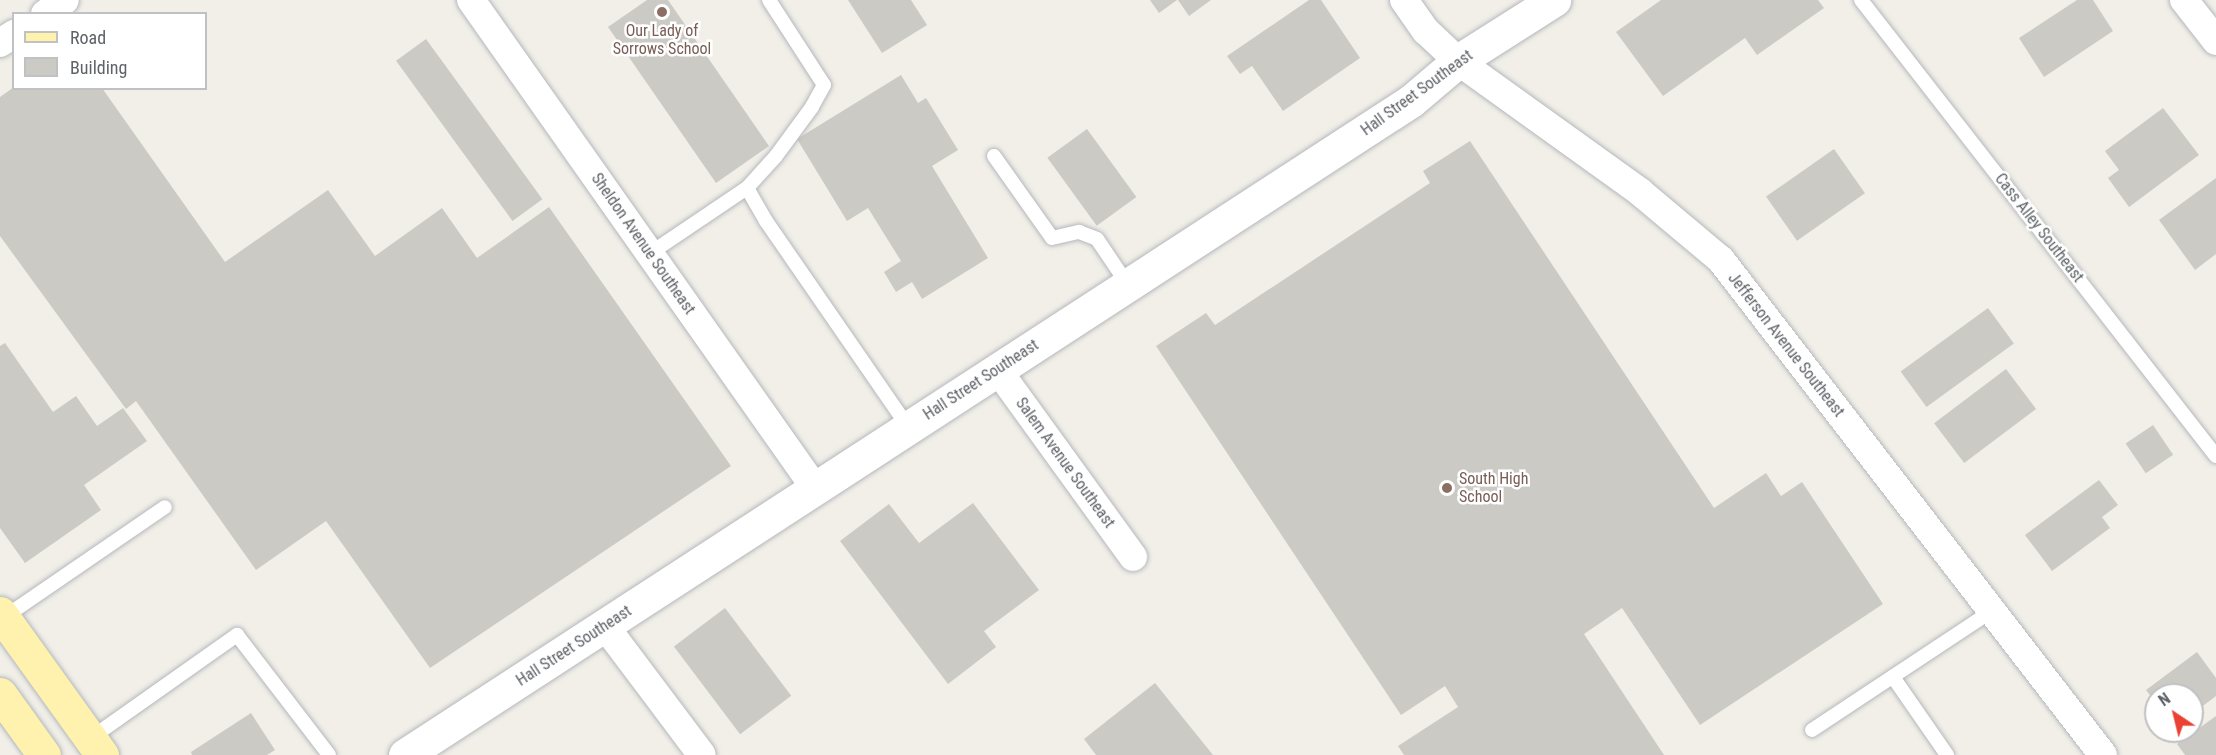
<!DOCTYPE html>
<style>
body{margin:0}
#map{position:relative;width:2216px;height:755px;overflow:hidden;background:#f1efe8;font-family:"Roboto Condensed",sans-serif}
div>[style]{position:absolute}
[style*='--x']{left:calc(var(--x)*1px);top:calc(var(--y)*1px);width:calc(var(--w)*1px);rotate:calc(var(--a)*1deg)}
.building>*{inset:0;background:#cccac5;transform-origin:0 0}
.roads{filter:drop-shadow(0 0 2px #b5b8bc) drop-shadow(0 0 2px #b5b8bc)}
.lane>*{height:14px;margin:-7px;padding:0 7px;transform-origin:7px;border-radius:7px;background:#fff}
.street>*{height:28px;margin:-14px;padding:0 14px;transform-origin:14px;border-radius:14px;background:#fff}
.secondary>*{height:33px;margin:-16.5px;padding:0 16.5px;transform-origin:16.5px;border-radius:16.5px;background:#fff}
.primary>*{height:33px;margin:-16.5px;padding:0 16.5px;transform-origin:16.5px;border-radius:16.5px;background:#fff2af}
.dots>*{width:16px;height:16px;translate:-50% -50%;box-sizing:border-box;border:3px solid #fff;border-radius:50%}
span{translate:-50% -50%;white-space:nowrap;text-align:center;line-height:1.15;-webkit-text-stroke:5px #fff;paint-order:stroke}
.education-label{font-size:16px;color:#785e54}
.left{translate:0 -50%;text-align:left}
.street-label{font-size:16px;color:#5f6368}
.legend{position:absolute;left:12px;top:12px;width:195px;height:78px;box-sizing:border-box;background:#fff;border:2px solid #bfc1c3;margin:0;padding:8px 10px;list-style:none;font-size:18px;color:#5f6368}
.legend li{display:flex;align-items:center;gap:12px;height:30px}
.legend b{width:30px;border:2px solid #bfc1c3}
.north{position:absolute;left:2144px;top:683px;width:60px;height:60px;box-sizing:border-box;background:#fff;border:2px solid #bfc1c3;border-radius:50%;rotate:325deg;font-size:16px;font-weight:700;line-height:24px;text-align:center;color:#5f6368}
.north::after{content:'';display:block;margin:auto;width:21px;height:27px;background:#ea4335;clip-path:polygon(50% 0,100% 100%,50% 72%,0 100%)}
</style>
<div id="map">
<div class="building">
<div style="clip-path:polygon(647px 0,668px 0,769px 146px,716px 183px,608px 27px)"></div>
<div style="clip-path:polygon(848px 0,911px 0,927px 25px,882px 53px)"></div>
<div style="clip-path:polygon(1150px 0,1177px 0,1159px 13px)"></div>
<div style="clip-path:polygon(1178px 0,1211px 0,1189px 16px)"></div>
<div style="clip-path:polygon(1309px 0,1321px 0,1360px 58px,1283px 111px,1252px 66px,1240px 74px,1227px 56px)"></div>
<div style="clip-path:polygon(1661px 0,1818px 0,1824px 8px,1757px 55px,1745px 38px,1663px 96px,1616px 32px)"></div>
<div style="clip-path:polygon(2077px 0,2093px 0,2113px 31px,2044px 77px,2019px 38px)"></div>
<div style="left:426px;top:39px;width:198px;height:37px;rotate:54deg"></div>
<div style="clip-path:polygon(901px 75px,918px 103px,926px 98px,958px 150px,932px 166px,988px 258px,922px 299px,912px 282px,896px 292px,884px 272px,901px 261px,868px 208px,847px 221px,797px 139px)"></div>
<div style="clip-path:polygon(14px 87px,102px 88px,225px 262px,328px 190px,375px 256px,442px 208px,477px 258px,549px 207px,731px 466px,430px 668px,326px 521px,256px 570px,136px 401px,126px 409px,0 236px,0 97px)"></div>
<div style="clip-path:polygon(2163px 108px,2199px 155px,2129px 207px,2108px 178px,2119px 170px,2105px 151px)"></div>
<div style="left:1087px;top:129px;width:84px;height:49px;rotate:54deg"></div>
<div style="clip-path:polygon(1470px 141px,1714px 508px,1766px 473px,1781px 496px,1802px 482px,1883px 604px,1700px 725px,1622px 608px,1584px 634px,1664px 755px,1404px 755px,1398px 746px,1458px 707px,1445px 686px,1401px 715px,1156px 346px,1206px 313px,1215px 325px,1430px 183px,1423px 171px)"></div>
<div style="left:1834px;top:149px;width:54px;height:83px;rotate:55deg"></div>
<div style="clip-path:polygon(2216px 178px,2216px 254px,2195px 270px,2159px 220px)"></div>
<div style="left:1988px;top:308px;width:44px;height:108px;rotate:54deg"></div>
<div style="clip-path:polygon(5px 343px,53px 412px,76px 396px,97px 426px,123px 408px,147px 441px,84px 485px,101px 510px,25px 563px,0 528px,0 346px)"></div>
<div style="left:2006px;top:369px;width:50px;height:90px;rotate:53deg"></div>
<div style="left:2153px;top:425px;width:36px;height:33px;rotate:56deg"></div>
<div style="clip-path:polygon(2099px 480px,2118px 505px,2102px 517px,2110px 528px,2052px 571px,2025px 535px)"></div>
<div style="clip-path:polygon(973px 503px,1039px 590px,984px 631px,996px 647px,948px 684px,840px 541px,889px 504px,919px 543px)"></div>
<div style="left:725px;top:608px;width:110px;height:64px;rotate:53deg"></div>
<div style="clip-path:polygon(2197px 652px,2216px 678px,2216px 696px,2192px 714px,2192px 695px,2156px 695px,2156px 703px,2146px 690px)"></div>
<div style="clip-path:polygon(1155px 683px,1213px 755px,1096px 755px,1084px 739px)"></div>
<div style="clip-path:polygon(251px 713px,275px 750px,267px 755px,192px 755px,191px 752px)"></div>
<div style="clip-path:polygon(2216px 716px,2216px 755px,2185px 755px,2177px 744px)"></div>
</div>
<div class="roads">
<div class="lane">
<div style="--x:769;--y:0;--w:101;--a:57.1"></div>
<div style="--x:824;--y:85;--w:25;--a:119"></div>
<div style="--x:812;--y:107;--w:61;--a:126.3"></div>
<div style="--x:776;--y:156;--w:43;--a:132.2"></div>
<div style="--x:747;--y:188;--w:38;--a:60"></div>
<div style="--x:766;--y:221;--w:250;--a:55.4"></div>
<div style="--x:1861;--y:0;--w:578;--a:52.1"></div>
<div style="--x:994;--y:156;--w:100;--a:54.7"></div>
<div style="--x:1052;--y:238;--w:28;--a:-13"></div>
<div style="--x:1079;--y:232;--w:19;--a:21"></div>
<div style="--x:1097;--y:239;--w:55;--a:56"></div>
<div style="--x:649;--y:254;--w:118;--a:-34"></div>
<div style="--x:3;--y:618;--w:196;--a:-34.4"></div>
<div style="--x:1893;--y:677;--w:95;--a:55.3"></div>
<div style="--x:1812;--y:730;--w:216;--a:-33.5"></div>
<div style="--x:91;--y:738;--w:179;--a:-35.2"></div>
<div style="--x:237;--y:635;--w:151;--a:52.5"></div>
</div>
<div class="street">
<div style="--x:471;--y:0;--w:597;--a:54.82"></div>
<div style="--x:1404;--y:0;--w:38;--a:55"></div>
<div style="--x:1426;--y:31;--w:44;--a:43.2"></div>
<div style="--x:1458;--y:61;--w:224;--a:35.7"></div>
<div style="--x:1640;--y:192;--w:106;--a:40"></div>
<div style="--x:1721;--y:260;--w:625;--a:52.34"></div>
<div style="--x:2184;--y:0;--w:52;--a:52"></div>
<div style="--x:45;--y:14;--w:24;--a:-35"></div>
<div style="--x:0;--y:43;--w:17;--a:-33"></div>
<div style="--x:997;--y:369;--w:232;--a:54.1"></div>
<div style="--x:605;--y:626;--w:161;--a:53.1"></div>
</div>
<div class="secondary">
<div style="--x:405;--y:755;--w:1200;--a:-33.03"></div>
<div style="--x:1411;--y:101;--w:62;--a:-40.4"></div>
<div style="--x:1458;--y:61;--w:114;--a:-32.4"></div>
</div>
<div class="primary">
<div style="--x:0;--y:613;--w:175;--a:54.3"></div>
<div style="--x:0;--y:694;--w:75;--a:54.2"></div>
</div>
</div>
<div class="dots">
<div style="left:662px;top:12px;background:#8d6e63"></div>
<div style="left:1447px;top:488px;background:#8d6e63"></div>
</div>
<div class="education-label">
<span style="left:662px;top:40px">Our Lady of<br>Sorrows School</span>
<span class="left" style="left:1459px;top:488px">South High<br>School</span>
</div>
<div class="street-label">
<span style="left:1417px;top:93px;rotate:-36deg">Hall Street Southeast</span>
<span style="left:2039px;top:228px;rotate:52deg">Cass Alley Southeast</span>
<span style="left:643px;top:244px;rotate:55deg">Sheldon Avenue Southeast</span>
<span style="left:1786px;top:345px;rotate:52deg">Jefferson Avenue Southeast</span>
<span style="left:981px;top:380px;rotate:-33deg">Hall Street Southeast</span>
<span style="left:1065px;top:463px;rotate:54deg">Salem Avenue Southeast</span>
<span style="left:574px;top:646px;rotate:-33deg">Hall Street Southeast</span>
</div>
<ul class="legend">
<li><b style="height:8px;background:#fff2af"></b>Road</li>
<li><b style="height:16px;background:#cccac5"></b>Building</li>
</ul>
<div class="north">N</div>
</div>
